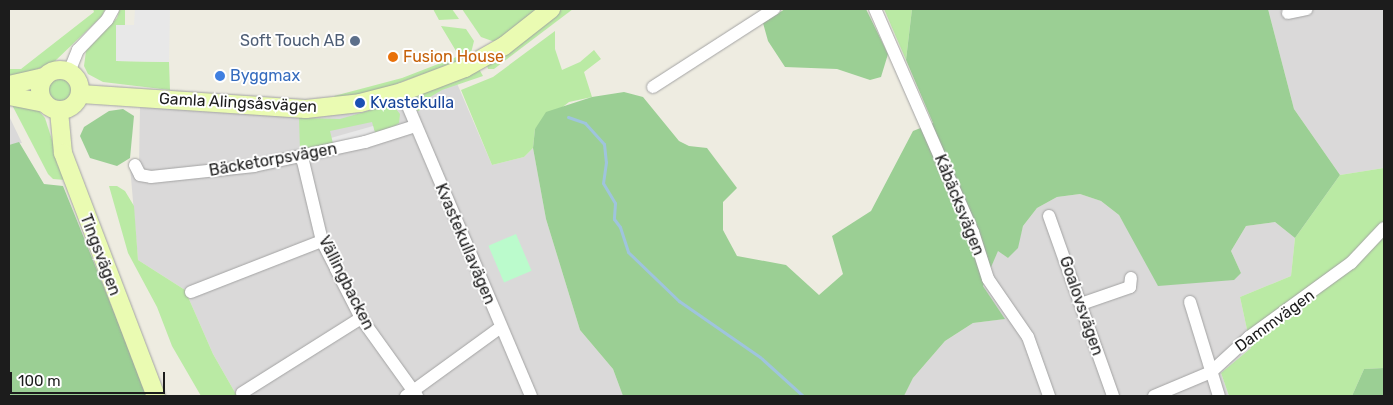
<!DOCTYPE html>
<meta charset="utf-8">
<style>
body{margin:0}
#map{position:relative;width:1393px;height:405px;overflow:hidden;background:#eeece1;font-family:Rubik,sans-serif}
div>[style]{position:absolute}
[style*='--x']{left:calc(var(--x)*1px);top:calc(var(--y)*1px);width:calc(var(--w)*1px);rotate:calc(var(--a)*1deg)}
.residential>*{inset:0;background:#dad9d9}
.grass>*{inset:0;background:#baeaa4}
.round{border-radius:50%}
.forest>*{inset:0;background:#9bcf94}
.park>*{inset:0;background:#bbfbcc;transform-origin:0 0}
.parking>*{inset:0;background:#e8e8e8;transform-origin:0 0}
.stream>*{height:3px;margin:-1.5px;padding:0 1.5px;transform-origin:1.5px;border-radius:1.5px;background:#9fc4dd}
.roads{filter:drop-shadow(0 0 1px #a3a3a3) drop-shadow(0 0 1px #a3a3a3)}
.street>*{height:12px;margin:-6px;padding:0 6px;transform-origin:6px;border-radius:6px;background:#fff}
.secondary>*{height:18px;margin:-9px;padding:0 9px;transform-origin:9px;border-radius:9px;background:#eafbb2}
.secondary>.ring{margin:-9px;padding:0;box-sizing:content-box;background:none;border:18px solid #eafbb2;border-radius:50%}
.dots>*{width:14px;height:14px;translate:-50% -50%;box-sizing:border-box;border:2px solid #fff;border-radius:50%}
span{translate:-50% -50%;white-space:nowrap;text-align:center;line-height:1.15;-webkit-text-stroke:4px #fff;paint-order:stroke}
.service-label{font-size:16px;color:#4e5e75}
.right{translate:-100% -50%;text-align:right}
.food-label{font-size:16px;color:#c56008}
.left{translate:0 -50%;text-align:left}
.shop-label{font-size:16px;color:#366cbe}
.street-label{font-size:16px;color:#1c1c1c}
.transit-label{font-size:16px;color:#164399}
.frame{position:absolute;inset:0;border:10px solid #1c1c1c;pointer-events:none}
.scale{position:absolute;left:10px;top:372px;width:155px;height:22px;box-sizing:border-box;border:2px solid #1c1c1c;border-top:0;padding-left:6px;font-size:15px;line-height:18px;white-space:nowrap;color:#1c1c1c;-webkit-text-stroke:4px #fff;paint-order:stroke}
</style>
<div id="map">
<div class="residential">
<div style="clip-path:polygon(1268px 9px,1384px 9px,1384px 168px,1340px 175px,1294px 109px)"></div>
<div style="clip-path:polygon(456px 81px,492px 165px,524px 157px,533px 148px,546px 219px,580px 330px,613px 369px,623px 396px,237px 396px,213px 354px,185px 290px,138px 260px,130px 166px,139px 165px,140px 107px,290px 115px)"></div>
<div style="clip-path:polygon(9px 116px,22px 143px,9px 145px)"></div>
<div style="clip-path:polygon(1080px 194px,1101px 201px,1119px 215px,1136px 244px,1241px 273px,1231px 251px,1246px 226px,1275px 222px,1295px 238px,1291px 276px,1240px 297px,1251px 348px,1221px 373px,1229px 396px,904px 396px,913px 378px,945px 341px,973px 323px,1004px 319px,983px 286px,998px 250px,1008px 258px,1017px 248px,1023px 226px,1037px 208px,1057px 197px)"></div>
</div>
<div class="grass">
<div style="clip-path:polygon(93px 9px,105px 9px,102px 16px,54px 62px,9px 81px,9px 69px,21px 69px,94px 12px)"></div>
<div style="clip-path:polygon(120px 9px,125px 9px,125px 25px,116px 25px,116px 61px,169px 62px,170px 90px,103px 82px,88px 74px,84px 66px,86px 51px,117px 18px)"></div>
<div style="clip-path:polygon(433px 9px,452px 9px,459px 19px,439px 20px)"></div>
<div style="clip-path:polygon(462px 9px,540px 9px,495px 42px,481px 37px)"></div>
<div style="clip-path:polygon(561px 9px,573px 9px,494px 69px,488px 69px,487px 65px)"></div>
<div style="clip-path:polygon(884px 9px,912px 9px,906px 60px)"></div>
<div style="clip-path:polygon(441px 26px,466px 29px,474px 41px,470px 57px,374px 92px,336px 100px,334px 96px,402px 78px,459px 56px)"></div>
<div style="clip-path:polygon(555px 31px,555px 49px,562px 70px,580px 62px,594px 50px,601px 59px,584px 72px,592px 97px,569px 102px,535px 129px,533px 148px,524px 157px,492px 165px,461px 90px,493px 77px)"></div>
<div style="clip-path:polygon(479px 69px,483px 76px,442px 90px,425px 100px,419px 111px,415px 110px,414px 101px,418px 95px)"></div>
<div class="round" style="left:49px;top:79px;width:22px;height:22px"></div>
<div style="clip-path:polygon(11px 103px,39px 111px,45px 118px,65px 180px,53px 179px,48px 174px)"></div>
<div style="clip-path:polygon(392px 104px,400px 114px,399px 123px,395px 126px,375px 133px,372px 122px,330px 131px,333px 143px,300px 151px,299px 118px,340px 119px)"></div>
<div style="clip-path:polygon(1384px 168px,1384px 368px,1364px 369px,1352px 396px,1229px 396px,1221px 373px,1251px 348px,1240px 297px,1291px 276px,1295px 238px,1340px 175px)"></div>
<div style="clip-path:polygon(109px 186px,117px 186px,125px 191px,134px 206px,138px 260px,185px 290px,213px 354px,237px 396px,201px 396px,172px 346px,157px 307px,128px 253px)"></div>
</div>
<div class="forest">
<div style="clip-path:polygon(785px 9px,866px 9px,888px 54px,881px 77px,870px 80px,837px 69px,785px 67px,768px 41px,763px 23px)"></div>
<div style="clip-path:polygon(912px 9px,1268px 9px,1294px 109px,1340px 175px,1295px 238px,1275px 222px,1246px 226px,1231px 251px,1241px 273px,1234px 280px,1158px 286px,1119px 215px,1101px 201px,1080px 194px,1057px 197px,1037px 208px,1023px 226px,1018px 248px,1008px 258px,998px 251px,983px 286px,1005px 319px,973px 323px,945px 341px,913px 378px,904px 396px,623px 396px,613px 369px,580px 330px,546px 219px,533px 148px,535px 129px,546px 112px,592px 97px,624px 92px,643px 97px,679px 141px,689px 146px,707px 148px,737px 188px,723px 202px,723px 230px,737px 256px,786px 265px,819px 295px,843px 274px,832px 236px,871px 211px,913px 131px,933px 123px,906px 60px)"></div>
<div style="clip-path:polygon(123px 109px,134px 116px,130px 158px,117px 166px,90px 158px,80px 136px,84px 127px,109px 111px)"></div>
<div style="clip-path:polygon(19px 142px,44px 184px,63px 186px,148px 396px,9px 396px,9px 145px)"></div>
<div style="clip-path:polygon(1384px 368px,1384px 396px,1352px 396px,1364px 369px)"></div>
</div>
<div class="park">
<div style="left:516px;top:234px;width:40px;height:30px;rotate:67deg"></div>
</div>
<div class="parking">
<div style="clip-path:polygon(135px 9px,170px 9px,169px 62px,116px 61px,116px 25px,134px 25px)"></div>
<div style="left:373px;top:126px;width:7px;height:43px;rotate:74deg"></div>
</div>
<div class="stream">
<div style="--x:568;--y:117;--w:18;--a:19"></div>
<div style="--x:585;--y:123;--w:28;--a:48"></div>
<div style="--x:604;--y:144;--w:18;--a:84"></div>
<div style="--x:606;--y:162;--w:21;--a:98"></div>
<div style="--x:603;--y:183;--w:23;--a:59"></div>
<div style="--x:615;--y:203;--w:16;--a:94"></div>
<div style="--x:614;--y:219;--w:10;--a:53"></div>
<div style="--x:620;--y:227;--w:26;--a:72"></div>
<div style="--x:628;--y:252;--w:71;--a:43.9"></div>
<div style="--x:679;--y:301;--w:98;--a:34.7"></div>
<div style="--x:760;--y:357;--w:58;--a:42.2"></div>
</div>
<div class="roads">
<div class="street">
<div style="--x:875;--y:9;--w:244;--a:66.3"></div>
<div style="--x:973;--y:232;--w:49;--a:72.3"></div>
<div style="--x:988;--y:279;--w:70;--a:55.4"></div>
<div style="--x:1028;--y:337;--w:63;--a:70.4"></div>
<div style="--x:1288;--y:13;--w:19;--a:-12"></div>
<div style="--x:69;--y:72;--w:24;--a:-68"></div>
<div style="--x:78;--y:50;--w:42;--a:-46"></div>
<div style="--x:107;--y:20;--w:13;--a:-61"></div>
<div style="--x:653;--y:87;--w:144;--a:-32.8"></div>
<div style="--x:402;--y:92;--w:330;--a:67"></div>
<div style="--x:302;--y:157;--w:86;--a:76.6"></div>
<div style="--x:322;--y:241;--w:31;--a:63"></div>
<div style="--x:336;--y:269;--w:55;--a:63"></div>
<div style="--x:361;--y:318;--w:96;--a:54.3"></div>
<div style="--x:135;--y:165;--w:11;--a:63"></div>
<div style="--x:140;--y:175;--w:11;--a:10"></div>
<div style="--x:151;--y:177;--w:104;--a:-6.1"></div>
<div style="--x:254;--y:166;--w:114;--a:-12.2"></div>
<div style="--x:365;--y:142;--w:52;--a:-17.7"></div>
<div style="--x:1049;--y:216;--w:191;--a:70.4"></div>
<div style="--x:191;--y:292;--w:141;--a:-21.3"></div>
<div style="--x:1190;--y:302;--w:98;--a:72.9"></div>
<div style="--x:1081;--y:304;--w:52;--a:-19.1"></div>
<div style="--x:1130;--y:287;--w:9;--a:-84"></div>
<div style="--x:242;--y:393;--w:141;--a:-32.2"></div>
<div style="--x:406;--y:396;--w:117;--a:-36"></div>
<div style="--x:1154;--y:396;--w:62;--a:-22.8"></div>
<div style="--x:1211;--y:372;--w:52;--a:-42.6"></div>
<div style="--x:1249;--y:337;--w:126;--a:-36"></div>
<div style="--x:1351;--y:263;--w:48;--a:-46.7"></div>
</div>
<div class="secondary">
<div class="ring" style="left:40px;top:70px;width:22px;height:22px"></div>
<div style="--x:9;--y:85;--w:37;--a:-13"></div>
<div style="--x:81;--y:94;--w:225;--a:3.8"></div>
<div style="--x:306;--y:109;--w:54;--a:-6.3"></div>
<div style="--x:360;--y:103;--w:43;--a:-14.7"></div>
<div style="--x:402;--y:92;--w:67;--a:-20.9"></div>
<div style="--x:465;--y:68;--w:45;--a:-29.4"></div>
<div style="--x:504;--y:46;--w:60;--a:-38.2"></div>
<div style="--x:9;--y:96;--w:36;--a:11"></div>
<div style="--x:59;--y:111;--w:42;--a:84.6"></div>
<div style="--x:63;--y:153;--w:260;--a:69.1"></div>
</div>
</div>
<div class="dots">
<div style="left:355px;top:41px;background:#5c6f8a"></div>
<div style="left:393px;top:57px;background:#e8710a"></div>
<div style="left:220px;top:76px;background:#3f7fe0"></div>
<div style="left:360px;top:103px;background:#1a4fb4"></div>
</div>
<div class="service-label">
<span class="right" style="left:345px;top:41px">Soft Touch AB</span>
</div>
<div class="food-label">
<span class="left" style="left:403px;top:57px">Fusion House</span>
</div>
<div class="shop-label">
<span class="left" style="left:230px;top:76px">Byggmax</span>
</div>
<div class="street-label">
<span style="left:238px;top:103px;rotate:3deg">Gamla Alingsåsvägen</span>
<span style="left:273px;top:160px;rotate:-10deg">Bäcketorpsvägen</span>
<span style="left:959px;top:205px;rotate:68deg">Kåbäcksvägen</span>
<span style="left:465px;top:244px;rotate:67deg">Kvastekullavägen</span>
<span style="left:100px;top:255px;rotate:69deg">Tingsvägen</span>
<span style="left:346px;top:283px;rotate:63deg">Vällingbacken</span>
<span style="left:1081px;top:306px;rotate:71deg">Goalovsvägen</span>
<span style="left:1275px;top:321px;rotate:-36deg">Dammvägen</span>
</div>
<div class="transit-label">
<span class="left" style="left:370px;top:103px">Kvastekulla</span>
</div>
<div class="frame"></div>
<div class="scale">100 m</div>
</div>
